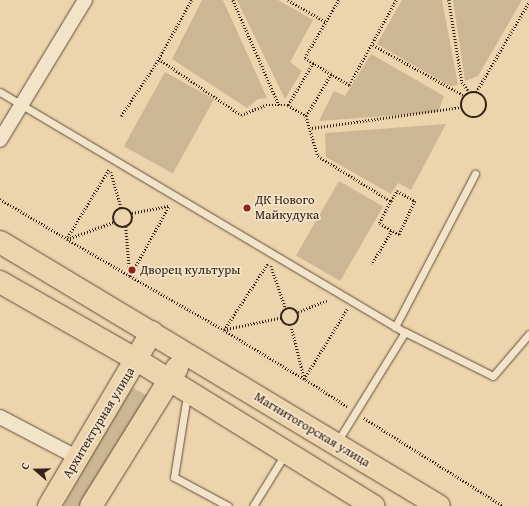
<!DOCTYPE html>
<meta charset="utf-8">
<style>
body{margin:0}
#map{position:relative;width:529px;height:506px;overflow:hidden;background:#ecd4ac;font-family:"Gentium Book Plus",serif}
div>[style]{position:absolute}
[style*='--x']{left:calc(var(--x)*1px);top:calc(var(--y)*1px);width:calc(var(--w)*1px);rotate:calc(var(--a)*1deg)}
.green>*{inset:0;background:#cdb693;transform-origin:0 0}
.path>*{height:2.5px;margin-top:-1.25px;transform-origin:0;background:repeating-linear-gradient(90deg,#332219 0 1px,transparent 0 3px)}
.path>.ring{margin:-1.25px;padding:0;box-sizing:content-box;background:none;border:2.5px solid #332219;border-radius:50%}
.roads{filter:drop-shadow(0 0 1px #614e3e) drop-shadow(0 0 1px #614e3e)}
.service>*{height:7px;margin:-3.5px;padding:0 3.5px;transform-origin:3.5px;border-radius:3.5px;background:#f3e3c9}
.minor>*{height:14px;margin:-7px;padding:0 7px;transform-origin:7px;border-radius:7px;background:#f3e3c9}
.primary>*{height:22px;margin:-11px;padding:0 11px;transform-origin:11px;border-radius:11px;background:#ecd4ac}
.dots>*{width:11px;height:11px;translate:-50% -50%;box-sizing:border-box;border:2px solid #f3e3c9;border-radius:50%}
span{translate:-50% -50%;white-space:nowrap;text-align:center;line-height:1.15;-webkit-text-stroke:3.5px #f3e3c9;paint-order:stroke}
.poi-label{font-size:13px;color:#332219}
.left{translate:0 -50%;text-align:left}
.street-label{font-size:13px;color:#332219}
.north{position:absolute;left:16px;top:450px;width:40px;height:40px;-webkit-text-stroke:3px #f3e3c9;paint-order:stroke;rotate:290deg;font-size:11px;font-weight:700;line-height:16px;text-align:center;color:#332219}
.north::after{content:'';display:block;margin:auto;width:14px;height:18px;background:#332219;clip-path:polygon(50% 0,100% 100%,50% 72%,0 100%)}
</style>
<div id="map">
<div class="green">
<div style="clip-path:polygon(202px 0,223px 0,267px 98px,258px 99px,247px 108px,172px 59px)"></div>
<div style="clip-path:polygon(237px 0,278px 0,313px 20px,290px 62px,302px 71px,285px 99px)"></div>
<div style="clip-path:polygon(402px 0,442px 0,458px 85px,450px 86px,377px 44px)"></div>
<div style="clip-path:polygon(453px 0,522px 0,478px 76px,465px 81px)"></div>
<div style="clip-path:polygon(371px 54px,444px 96px,438px 112px,319px 121px,334px 91px,345px 96px)"></div>
<div style="left:165px;top:72px;width:56px;height:85px;rotate:29deg"></div>
<div style="clip-path:polygon(446px 124px,411px 190px,398px 183px,391px 194px,326px 157px,325px 133px)"></div>
<div style="left:339px;top:181px;width:51px;height:86px;rotate:30deg"></div>
<div style="left:130px;top:386px;width:23px;height:140px;rotate:29deg"></div>
</div>
<div class="path">
<div style="--x:192;--y:0;--w:68;--a:119.2"></div>
<div style="--x:159;--y:59;--w:99;--a:34.3"></div>
<div style="--x:241;--y:115;--w:27;--a:-22"></div>
<div style="--x:266;--y:105;--w:22;--a:0"></div>
<div style="--x:288;--y:105;--w:21;--a:31"></div>
<div style="--x:306;--y:116;--w:42;--a:73.3"></div>
<div style="--x:318;--y:156;--w:86;--a:31.7"></div>
<div style="--x:391;--y:201;--w:25;--a:117"></div>
<div style="--x:380;--y:223;--w:14;--a:34"></div>
<div style="--x:392;--y:231;--w:39;--a:121"></div>
<div style="--x:233;--y:0;--w:115;--a:66.3"></div>
<div style="--x:288;--y:0;--w:44;--a:30.1"></div>
<div style="--x:339;--y:0;--w:67;--a:120.4"></div>
<div style="--x:305;--y:58;--w:52;--a:31.5"></div>
<div style="--x:349;--y:85;--w:97;--a:-61.1"></div>
<div style="--x:449;--y:0;--w:83;--a:81"></div>
<div style="--x:462;--y:82;--w:14;--a:54"></div>
<div style="--x:373;--y:45;--w:105;--a:29"></div>
<div style="--x:476;--y:92;--w:104;--a:-59.5"></div>
<div class="ring" style="left:461px;top:92px;width:23.5px;height:23.5px"></div>
<div style="--x:288;--y:105;--w:49;--a:-59.2"></div>
<div style="--x:121;--y:116;--w:69;--a:-56.3"></div>
<div style="--x:306;--y:116;--w:49;--a:-59.2"></div>
<div style="--x:312;--y:128;--w:150;--a:-8"></div>
<div style="--x:109;--y:170;--w:81;--a:121.3"></div>
<div style="--x:67;--y:239;--w:73;--a:30.4"></div>
<div style="--x:130;--y:276;--w:108;--a:29.9"></div>
<div style="--x:224;--y:330;--w:80;--a:-56.7"></div>
<div style="--x:111;--y:172;--w:37;--a:74"></div>
<div style="--x:0;--y:199;--w:78;--a:30.8"></div>
<div style="--x:67;--y:239;--w:50;--a:-19.9"></div>
<div style="--x:391;--y:201;--w:12;--a:-59"></div>
<div style="--x:397;--y:191;--w:21;--a:29"></div>
<div style="--x:415;--y:201;--w:38;--a:115"></div>
<div style="--x:399;--y:235;--w:8;--a:-150"></div>
<div class="ring" style="left:113px;top:208px;width:17.5px;height:17.5px"></div>
<div style="--x:132;--y:213;--w:38;--a:-11"></div>
<div style="--x:126;--y:227;--w:49;--a:85.3"></div>
<div style="--x:271;--y:266;--w:46;--a:70.8"></div>
<div style="--x:130;--y:276;--w:80;--a:-60.9"></div>
<div class="ring" style="left:281px;top:308px;width:15.5px;height:15.5px"></div>
<div style="--x:298;--y:312;--w:31;--a:-22"></div>
<div style="--x:281;--y:318;--w:58;--a:168.1"></div>
<div style="--x:224;--y:330;--w:94;--a:31.5"></div>
<div style="--x:304;--y:379;--w:54;--a:-104"></div>
<div style="--x:347;--y:407;--w:51;--a:-146.9"></div>
<div style="--x:304;--y:379;--w:82;--a:-58.4"></div>
<div style="--x:364;--y:418;--w:165;--a:32.3"></div>
</div>
<div class="roads">
<div class="service">
<div style="--x:0;--y:92;--w:471;--a:30.7"></div>
<div style="--x:405;--y:332;--w:129;--a:121.7"></div>
<div style="--x:395;--y:327;--w:173;--a:-62.4"></div>
<div style="--x:405;--y:332;--w:98;--a:26.6"></div>
<div style="--x:493;--y:376;--w:55;--a:-49.4"></div>
<div style="--x:187;--y:395;--w:83;--a:99"></div>
<div style="--x:174;--y:477;--w:61;--a:28.2"></div>
<div style="--x:253;--y:506;--w:61;--a:-58.4"></div>
</div>
<div class="minor">
<div style="--x:0;--y:140;--w:164;--a:-58.7"></div>
<div style="--x:0;--y:417;--w:88;--a:27.7"></div>
</div>
<div class="primary">
<div style="--x:0;--y:242;--w:512;--a:31.02"></div>
<div style="--x:0;--y:282;--w:158;--a:29.7"></div>
<div style="--x:137;--y:360;--w:278;--a:31.7"></div>
<div style="--x:49;--y:506;--w:202;--a:-59.4"></div>
<div style="--x:91;--y:506;--w:163;--a:-58.1"></div>
</div>
</div>
<div class="dots">
<div style="left:247px;top:208px;background:#8f2418"></div>
<div style="left:132px;top:270px;background:#8f2418"></div>
</div>
<div class="poi-label">
<span class="left" style="left:255px;top:208px">ДК Нового<br>Майкудука</span>
<span class="left" style="left:140px;top:270px">Дворец культуры</span>
</div>
<div class="street-label">
<span style="left:99px;top:423px;rotate:-59deg">Архитектурная улица</span>
<span style="left:312px;top:430px;rotate:31deg">Магнитогорская улица</span>
</div>
<div class="north">С</div>
</div>
